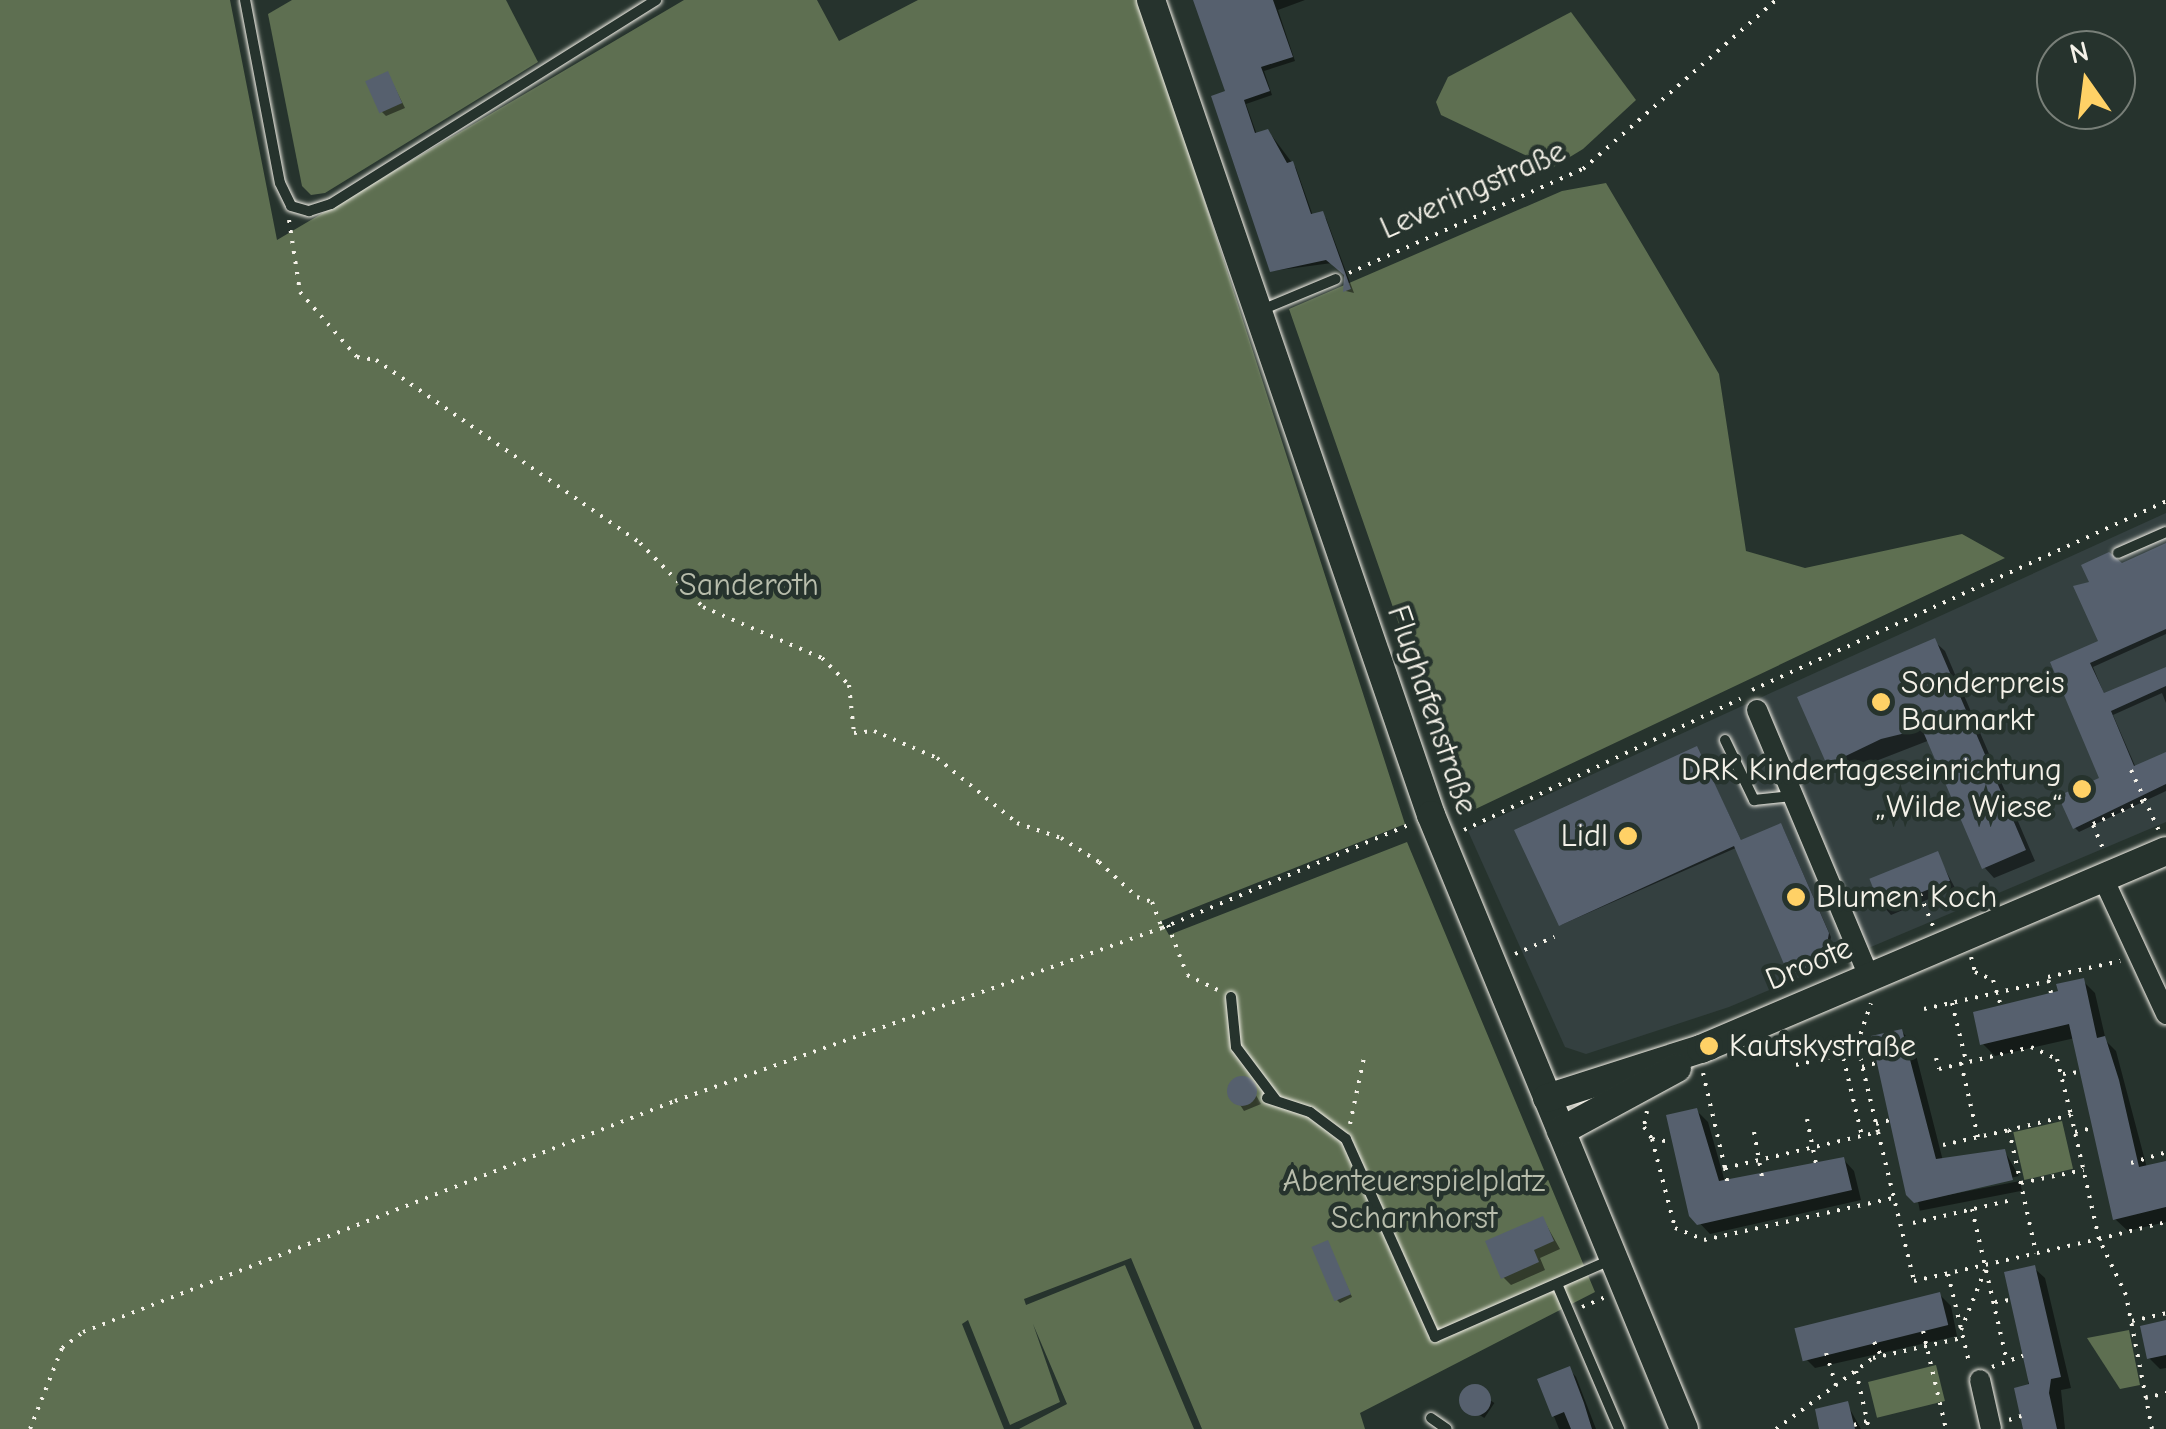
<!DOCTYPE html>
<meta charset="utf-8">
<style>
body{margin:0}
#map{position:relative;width:2166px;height:1429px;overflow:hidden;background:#26332d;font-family:"Comic Neue",sans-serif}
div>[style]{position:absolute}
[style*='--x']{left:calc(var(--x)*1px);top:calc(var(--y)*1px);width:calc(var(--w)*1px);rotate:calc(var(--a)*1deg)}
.built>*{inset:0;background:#344040}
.green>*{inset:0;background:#5e6f51;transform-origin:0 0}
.shadow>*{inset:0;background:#0007;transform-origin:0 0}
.building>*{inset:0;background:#56606e;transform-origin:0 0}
.round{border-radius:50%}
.path>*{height:4px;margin-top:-2px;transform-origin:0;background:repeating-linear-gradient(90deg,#f4f1e8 0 2.5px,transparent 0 10.5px)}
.roads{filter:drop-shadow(0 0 2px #f4f1e8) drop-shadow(0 0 2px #f4f1e8)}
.lane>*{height:10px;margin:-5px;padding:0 5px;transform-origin:5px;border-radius:5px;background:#26332d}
.street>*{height:20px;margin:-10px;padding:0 10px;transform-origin:10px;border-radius:10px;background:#26332d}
.secondary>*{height:28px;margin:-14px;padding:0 14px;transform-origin:14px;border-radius:14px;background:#26332d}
.dots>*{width:28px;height:28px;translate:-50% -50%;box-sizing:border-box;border:5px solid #26332d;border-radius:50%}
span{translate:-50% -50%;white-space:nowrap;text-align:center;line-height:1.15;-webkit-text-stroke:9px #26332d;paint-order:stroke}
.street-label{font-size:32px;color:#f4f1e8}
.park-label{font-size:32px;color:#b8bdac}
.poi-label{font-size:32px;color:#f4f1e8}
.left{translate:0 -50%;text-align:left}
.right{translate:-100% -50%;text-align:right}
.north{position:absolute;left:2036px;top:30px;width:100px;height:100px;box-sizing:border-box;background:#26332d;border:2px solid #787f78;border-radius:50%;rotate:346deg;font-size:28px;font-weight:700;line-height:40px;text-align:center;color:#f4f1e8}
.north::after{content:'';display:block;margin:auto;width:35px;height:45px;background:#ffd166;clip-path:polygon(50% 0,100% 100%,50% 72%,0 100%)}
</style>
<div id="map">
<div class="built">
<div style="clip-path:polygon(2166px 513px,2166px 822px,1729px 1007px,1586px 1054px,1565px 1047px,1468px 831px)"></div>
</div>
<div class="green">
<div style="clip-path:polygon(0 0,230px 0,277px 240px,684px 0,817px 0,839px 41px,918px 0,1140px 0,1405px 824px,1161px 921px,1169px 935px,1407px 842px,1595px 1292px,1360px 1413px,1365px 1429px,1202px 1429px,1131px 1258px,1024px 1299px,1026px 1305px,1125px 1265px,1194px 1429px,1019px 1429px,1067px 1404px,1033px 1324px,1060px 1402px,1010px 1425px,968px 1320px,962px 1324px,1004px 1429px,0 1429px)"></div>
<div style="clip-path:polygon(292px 0,506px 0,538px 62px,325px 193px,311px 195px,302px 186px,268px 14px)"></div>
<div style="clip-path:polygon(1571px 12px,1636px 100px,1583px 149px,1552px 168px,1441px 115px,1436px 102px,1448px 77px)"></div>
<div style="clip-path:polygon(1606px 183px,1719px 374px,1746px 551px,1805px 568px,1962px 534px,2005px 558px,1465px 814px,1289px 309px,1562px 191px)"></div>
<div style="left:2062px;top:1121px;width:49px;height:50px;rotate:77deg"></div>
<div style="clip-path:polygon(2129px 1330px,2140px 1385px,2120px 1389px,2087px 1338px)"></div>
<div style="left:1936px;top:1365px;width:37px;height:70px;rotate:76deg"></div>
</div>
<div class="shadow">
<div style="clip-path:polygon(1196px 0,1305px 0,1278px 10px,1295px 61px,1264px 71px,1272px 95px,1246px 104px,1257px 135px,1272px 136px,1296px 168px,1313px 216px,1326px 218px,1354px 293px,1346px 291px,1346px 275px,1332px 263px,1272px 271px,1228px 93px)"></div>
<div style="clip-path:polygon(388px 74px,405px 108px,386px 116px,381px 111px)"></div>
<div style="clip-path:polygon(2166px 546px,2166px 634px,2093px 667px,2105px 696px,2166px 669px,2166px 703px,2162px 693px,2113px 715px,2136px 768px,2166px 755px,2166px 791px,2079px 832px,2075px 828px,2103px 779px,2053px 663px,2102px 642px,2093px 584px)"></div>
<div style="clip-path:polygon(1934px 641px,1945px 651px,2035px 861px,1994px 878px,1984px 867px,1930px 740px,1840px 775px,1829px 764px)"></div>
<div style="clip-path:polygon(1697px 748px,1742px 842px,1783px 828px,1831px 937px,1826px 963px,1792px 974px,1738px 847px,1561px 925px)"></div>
<div style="clip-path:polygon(1937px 854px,1955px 888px,1891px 915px,1885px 908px)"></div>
<div style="clip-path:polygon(2083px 981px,2095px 993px,2106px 1041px,2116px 1051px,2147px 1168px,2166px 1171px,2166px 1222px,2128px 1231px,2115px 1219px,2075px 1038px,1995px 1056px,1982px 1043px)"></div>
<div style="clip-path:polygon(1902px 1032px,1913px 1043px,1943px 1161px,2005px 1152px,2019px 1176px,1915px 1200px)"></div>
<div style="clip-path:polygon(1246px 1078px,1261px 1104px,1244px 1111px,1228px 1086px)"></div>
<div style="clip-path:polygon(1697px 1111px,1708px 1122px,1725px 1182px,1844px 1160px,1854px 1171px,1861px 1200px,1710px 1234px,1692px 1215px)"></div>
<div style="left:2020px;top:1181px;width:10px;height:104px;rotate:79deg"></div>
<div style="clip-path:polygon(1543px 1219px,1560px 1249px,1540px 1258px,1545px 1270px,1511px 1285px,1503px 1277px)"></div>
<div style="clip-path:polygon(1327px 1243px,1352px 1297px,1340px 1303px,1336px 1299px)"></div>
<div style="clip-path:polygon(2034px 1268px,2045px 1278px,2071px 1388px,2061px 1390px,2065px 1429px,2026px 1429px)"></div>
<div style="clip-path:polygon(1940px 1295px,1951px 1306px,1957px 1336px,1815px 1368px,1804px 1357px)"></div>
<div style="clip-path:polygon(2166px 1322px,2166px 1368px,2160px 1369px,2149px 1358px)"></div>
<div style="clip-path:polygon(1569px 1369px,1576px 1377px,1596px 1429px,1559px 1429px,1540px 1381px)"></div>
<div style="left:1472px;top:1388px;width:27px;height:18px;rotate:34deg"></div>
<div style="clip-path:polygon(1847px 1404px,1861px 1429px,1822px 1429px)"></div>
</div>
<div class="building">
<div style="clip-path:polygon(1193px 0,1273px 0,1293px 57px,1261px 67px,1270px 91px,1244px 100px,1255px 133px,1268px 129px,1287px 163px,1293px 161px,1311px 214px,1323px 211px,1351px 289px,1343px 292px,1344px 275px,1326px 260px,1270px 272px,1211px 96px,1225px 91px)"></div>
<div style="left:388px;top:71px;width:35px;height:25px;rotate:66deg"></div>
<div style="clip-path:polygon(2166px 543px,2166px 629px,2090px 663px,2104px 693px,2166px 667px,2166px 686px,2111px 711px,2134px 766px,2166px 752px,2166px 784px,2073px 829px,2058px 796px,2099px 778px,2050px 662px,2098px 641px,2073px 586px,2089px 582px,2081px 565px,2109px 552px,2122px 563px)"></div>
<div style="clip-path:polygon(1935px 638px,2026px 850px,1982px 869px,1922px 729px,1881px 739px,1827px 765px,1797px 697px)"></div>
<div style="clip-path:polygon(1697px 746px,1741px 840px,1781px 823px,1829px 933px,1824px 960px,1789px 976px,1734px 846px,1559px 926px,1514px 830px)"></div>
<div style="left:1938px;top:851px;width:32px;height:74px;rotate:68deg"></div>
<div style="clip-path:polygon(2084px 978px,2097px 1038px,2105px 1036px,2119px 1080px,2139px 1167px,2166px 1161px,2166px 1207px,2113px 1220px,2069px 1024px,1980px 1045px,1973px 1012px,2058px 991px,2056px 984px)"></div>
<div style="clip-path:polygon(1902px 1029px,1936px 1159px,2005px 1149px,2013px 1180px,1914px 1203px,1906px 1195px,1871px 1036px)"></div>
<div class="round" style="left:1227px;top:1076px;width:30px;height:30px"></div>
<div style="clip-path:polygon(1697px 1108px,1719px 1181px,1844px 1157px,1852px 1190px,1697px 1225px,1689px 1216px,1666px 1115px)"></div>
<div style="clip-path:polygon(1543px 1216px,1554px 1241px,1534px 1250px,1539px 1262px,1501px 1279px,1485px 1241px)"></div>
<div style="left:1328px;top:1240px;width:59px;height:18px;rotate:67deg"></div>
<div style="clip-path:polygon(2035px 1265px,2061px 1377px,2051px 1379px,2049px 1393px,2057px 1429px,2023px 1429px,2014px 1388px,2029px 1384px,2004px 1272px)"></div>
<div style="left:1940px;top:1292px;width:34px;height:150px;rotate:76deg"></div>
<div style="clip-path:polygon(2166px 1320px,2166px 1355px,2147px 1359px,2140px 1326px)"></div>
<div style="clip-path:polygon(1570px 1366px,1584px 1403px,1592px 1429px,1571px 1429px,1564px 1412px,1552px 1417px,1537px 1379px)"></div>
<div class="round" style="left:1459px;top:1384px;width:32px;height:32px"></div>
<div style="clip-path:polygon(1848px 1401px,1855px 1429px,1819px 1429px,1815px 1409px)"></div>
</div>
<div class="path">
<div style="--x:289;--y:220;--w:73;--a:81.3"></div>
<div style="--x:300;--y:292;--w:86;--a:48.8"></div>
<div style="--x:357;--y:357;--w:19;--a:9"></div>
<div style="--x:376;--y:360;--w:321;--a:34.7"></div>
<div style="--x:640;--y:543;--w:90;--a:45.5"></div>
<div style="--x:703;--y:607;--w:129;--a:23.2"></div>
<div style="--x:822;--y:658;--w:38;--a:45"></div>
<div style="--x:849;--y:685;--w:48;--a:84.1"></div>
<div style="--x:854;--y:733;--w:20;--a:-6"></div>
<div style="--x:874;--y:731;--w:69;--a:23.2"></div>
<div style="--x:937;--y:758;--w:103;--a:39.1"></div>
<div style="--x:1017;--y:823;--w:46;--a:18.8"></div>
<div style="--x:1061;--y:838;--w:45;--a:32.3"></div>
<div style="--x:1099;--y:862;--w:52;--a:42.6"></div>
<div style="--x:1137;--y:897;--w:16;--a:18"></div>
<div style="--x:1152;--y:902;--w:26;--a:69"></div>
<div style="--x:1349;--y:273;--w:256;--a:-24"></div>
<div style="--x:1583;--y:169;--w:257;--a:-41.2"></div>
<div style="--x:1752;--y:690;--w:455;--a:-24.5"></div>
<div style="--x:2131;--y:770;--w:67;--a:65.3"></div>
<div style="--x:2093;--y:824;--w:55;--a:-24.7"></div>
<div style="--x:2093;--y:825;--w:30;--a:67"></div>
<div style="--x:1464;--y:830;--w:306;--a:-25.4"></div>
<div style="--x:1920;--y:894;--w:35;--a:68"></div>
<div style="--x:1168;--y:925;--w:53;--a:69.2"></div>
<div style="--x:1187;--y:975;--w:34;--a:26"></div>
<div style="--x:1515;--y:954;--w:43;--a:-23.6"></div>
<div style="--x:1971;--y:957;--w:16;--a:75"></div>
<div style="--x:1975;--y:972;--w:20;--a:24"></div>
<div style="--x:1993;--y:980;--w:27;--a:73"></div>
<div style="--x:2051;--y:993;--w:16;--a:-101"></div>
<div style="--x:2048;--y:977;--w:74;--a:-12.5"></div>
<div style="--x:1952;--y:1003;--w:60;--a:76.4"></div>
<div style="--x:1924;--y:1009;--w:128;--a:-12.6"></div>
<div style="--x:1857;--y:1044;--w:16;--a:166"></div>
<div style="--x:1841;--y:1048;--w:90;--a:76.6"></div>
<div style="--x:1936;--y:1058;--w:11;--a:75"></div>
<div style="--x:1939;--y:1069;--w:95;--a:-13.4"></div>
<div style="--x:2031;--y:1047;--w:29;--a:25"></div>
<div style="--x:2057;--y:1059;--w:58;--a:76"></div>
<div style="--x:2071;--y:1115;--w:64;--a:166.4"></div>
<div style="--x:1961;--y:1063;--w:76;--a:77.1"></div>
<div style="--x:1796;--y:1065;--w:48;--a:-13.2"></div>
<div style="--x:1862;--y:1067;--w:15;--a:-16"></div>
<div style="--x:1703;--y:1073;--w:98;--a:77"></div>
<div style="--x:1725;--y:1168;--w:157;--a:-13.2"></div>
<div style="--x:1878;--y:1132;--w:90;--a:-103.4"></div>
<div style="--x:1857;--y:1044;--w:43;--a:-71.1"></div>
<div style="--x:2063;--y:1074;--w:17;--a:-7"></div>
<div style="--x:1647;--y:1111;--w:16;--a:101"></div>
<div style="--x:1644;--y:1127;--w:14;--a:56"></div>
<div style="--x:1652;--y:1139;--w:20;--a:9"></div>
<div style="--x:1807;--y:1119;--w:46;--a:78.7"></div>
<div style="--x:1350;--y:1124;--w:73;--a:-78.1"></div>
<div style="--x:1876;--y:1124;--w:15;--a:-16"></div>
<div style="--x:1754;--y:1132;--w:46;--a:79.9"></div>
<div style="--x:1878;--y:1132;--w:153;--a:76.4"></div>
<div style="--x:1914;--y:1281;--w:190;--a:-12.8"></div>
<div style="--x:2099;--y:1239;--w:127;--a:-102.7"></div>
<div style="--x:2075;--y:1132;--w:18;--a:-13"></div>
<div style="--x:1652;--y:1139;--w:92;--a:75.5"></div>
<div style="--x:1675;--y:1228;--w:31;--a:22"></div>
<div style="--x:1704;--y:1240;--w:195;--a:-12.5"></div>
<div style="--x:1943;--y:1145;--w:68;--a:-12.8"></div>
<div style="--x:2009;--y:1130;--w:126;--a:77.6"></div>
<div style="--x:2131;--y:1163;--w:37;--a:-17"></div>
<div style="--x:1725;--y:1168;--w:18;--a:81"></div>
<div style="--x:2021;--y:1183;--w:64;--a:-11.7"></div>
<div style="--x:1972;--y:1209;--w:157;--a:77.1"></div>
<div style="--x:1913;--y:1223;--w:102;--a:-13.1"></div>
<div style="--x:1948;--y:1274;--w:90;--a:76.6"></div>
<div style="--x:1995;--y:1302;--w:15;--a:-8"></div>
<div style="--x:1582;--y:1307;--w:26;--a:-23"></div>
<div style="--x:2132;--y:1321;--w:35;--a:-13"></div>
<div style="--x:1961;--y:1330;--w:65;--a:-68.2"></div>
<div style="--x:1923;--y:1331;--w:101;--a:76.8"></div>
<div style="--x:1874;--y:1342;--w:16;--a:63"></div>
<div style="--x:1826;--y:1353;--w:34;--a:73"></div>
<div style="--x:1992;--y:1367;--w:33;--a:-20"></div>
<div style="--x:1856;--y:1371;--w:59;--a:77.4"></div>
<div style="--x:2145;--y:1398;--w:22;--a:-13"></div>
<div style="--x:2009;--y:1420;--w:13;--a:-18"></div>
<div style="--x:1854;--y:1425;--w:14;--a:-17"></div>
<div style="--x:30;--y:1429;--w:87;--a:-68.4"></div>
<div style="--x:62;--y:1348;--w:26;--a:-37"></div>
<div style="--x:83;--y:1332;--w:635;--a:-21.32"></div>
<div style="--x:675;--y:1101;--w:517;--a:-19.56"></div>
<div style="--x:1162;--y:928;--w:270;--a:-22.7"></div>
<div style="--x:1776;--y:1429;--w:120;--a:-36.2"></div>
<div style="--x:1873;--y:1358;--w:91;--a:-12.7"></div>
<div style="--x:2152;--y:1429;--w:136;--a:-101"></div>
<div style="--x:2126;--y:1295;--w:62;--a:-115.7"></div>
<div style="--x:2099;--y:1239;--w:69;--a:-14.2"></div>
</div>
<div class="roads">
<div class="lane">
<div style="--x:245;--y:0;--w:186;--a:79.2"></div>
<div style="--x:280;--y:183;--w:25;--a:64"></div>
<div style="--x:291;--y:206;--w:19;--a:16"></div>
<div style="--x:309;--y:211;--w:23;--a:-18"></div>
<div style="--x:331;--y:204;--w:384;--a:-32.1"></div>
<div style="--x:1259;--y:311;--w:83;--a:-22.6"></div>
<div style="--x:2118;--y:553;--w:52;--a:-23.6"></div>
<div style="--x:1725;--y:740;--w:67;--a:64.2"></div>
<div style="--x:1754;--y:800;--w:38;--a:-6"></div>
<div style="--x:1231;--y:997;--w:50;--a:84.3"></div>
<div style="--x:1236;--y:1047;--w:66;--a:53"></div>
<div style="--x:1267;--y:1098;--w:45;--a:18"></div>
<div style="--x:1310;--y:1112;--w:45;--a:36.9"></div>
<div style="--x:1346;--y:1139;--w:217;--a:65.8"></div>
<div style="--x:1435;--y:1337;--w:194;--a:-23.7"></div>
<div style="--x:1557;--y:1284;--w:158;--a:66.8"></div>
<div style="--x:1431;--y:1418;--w:19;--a:35"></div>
</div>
<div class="street">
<div style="--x:1757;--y:710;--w:290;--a:67.2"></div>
<div style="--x:2103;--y:878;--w:150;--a:65.1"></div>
<div style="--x:1980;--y:1380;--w:50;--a:77.3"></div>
</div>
<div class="secondary">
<div style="--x:1151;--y:0;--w:862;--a:71.04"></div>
<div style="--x:1431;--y:815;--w:664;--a:67.61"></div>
<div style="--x:1547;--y:1098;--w:162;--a:-17.7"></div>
<div style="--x:1701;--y:1049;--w:505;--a:-23.06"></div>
<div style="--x:1561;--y:1131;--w:132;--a:-28.5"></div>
</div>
</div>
<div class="dots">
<div style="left:1881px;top:702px;background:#ffd166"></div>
<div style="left:2082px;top:789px;background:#ffd166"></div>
<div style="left:1628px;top:836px;background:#ffd166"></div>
<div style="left:1796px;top:897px;background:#ffd166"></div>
<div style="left:1709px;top:1046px;background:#ffd166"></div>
</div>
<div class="street-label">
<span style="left:1473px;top:190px;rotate:-24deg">Leveringstraße</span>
<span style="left:1432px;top:710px;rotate:71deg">Flughafenstraße</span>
<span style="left:1809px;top:964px;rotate:-23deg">Droote</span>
</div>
<div class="park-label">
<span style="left:749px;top:585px">Sanderoth</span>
<span style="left:1414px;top:1200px">Abenteuerspielplatz<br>Scharnhorst</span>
</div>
<div class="poi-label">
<span class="left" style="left:1901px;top:702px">Sonderpreis<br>Baumarkt</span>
<span class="right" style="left:2062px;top:789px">DRK Kindertageseinrichtung<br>„Wilde Wiese“</span>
<span class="right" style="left:1608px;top:836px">Lidl</span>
<span class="left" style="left:1816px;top:897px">Blumen Koch</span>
<span class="left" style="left:1729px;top:1046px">Kautskystraße</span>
</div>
<div class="north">N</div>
</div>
